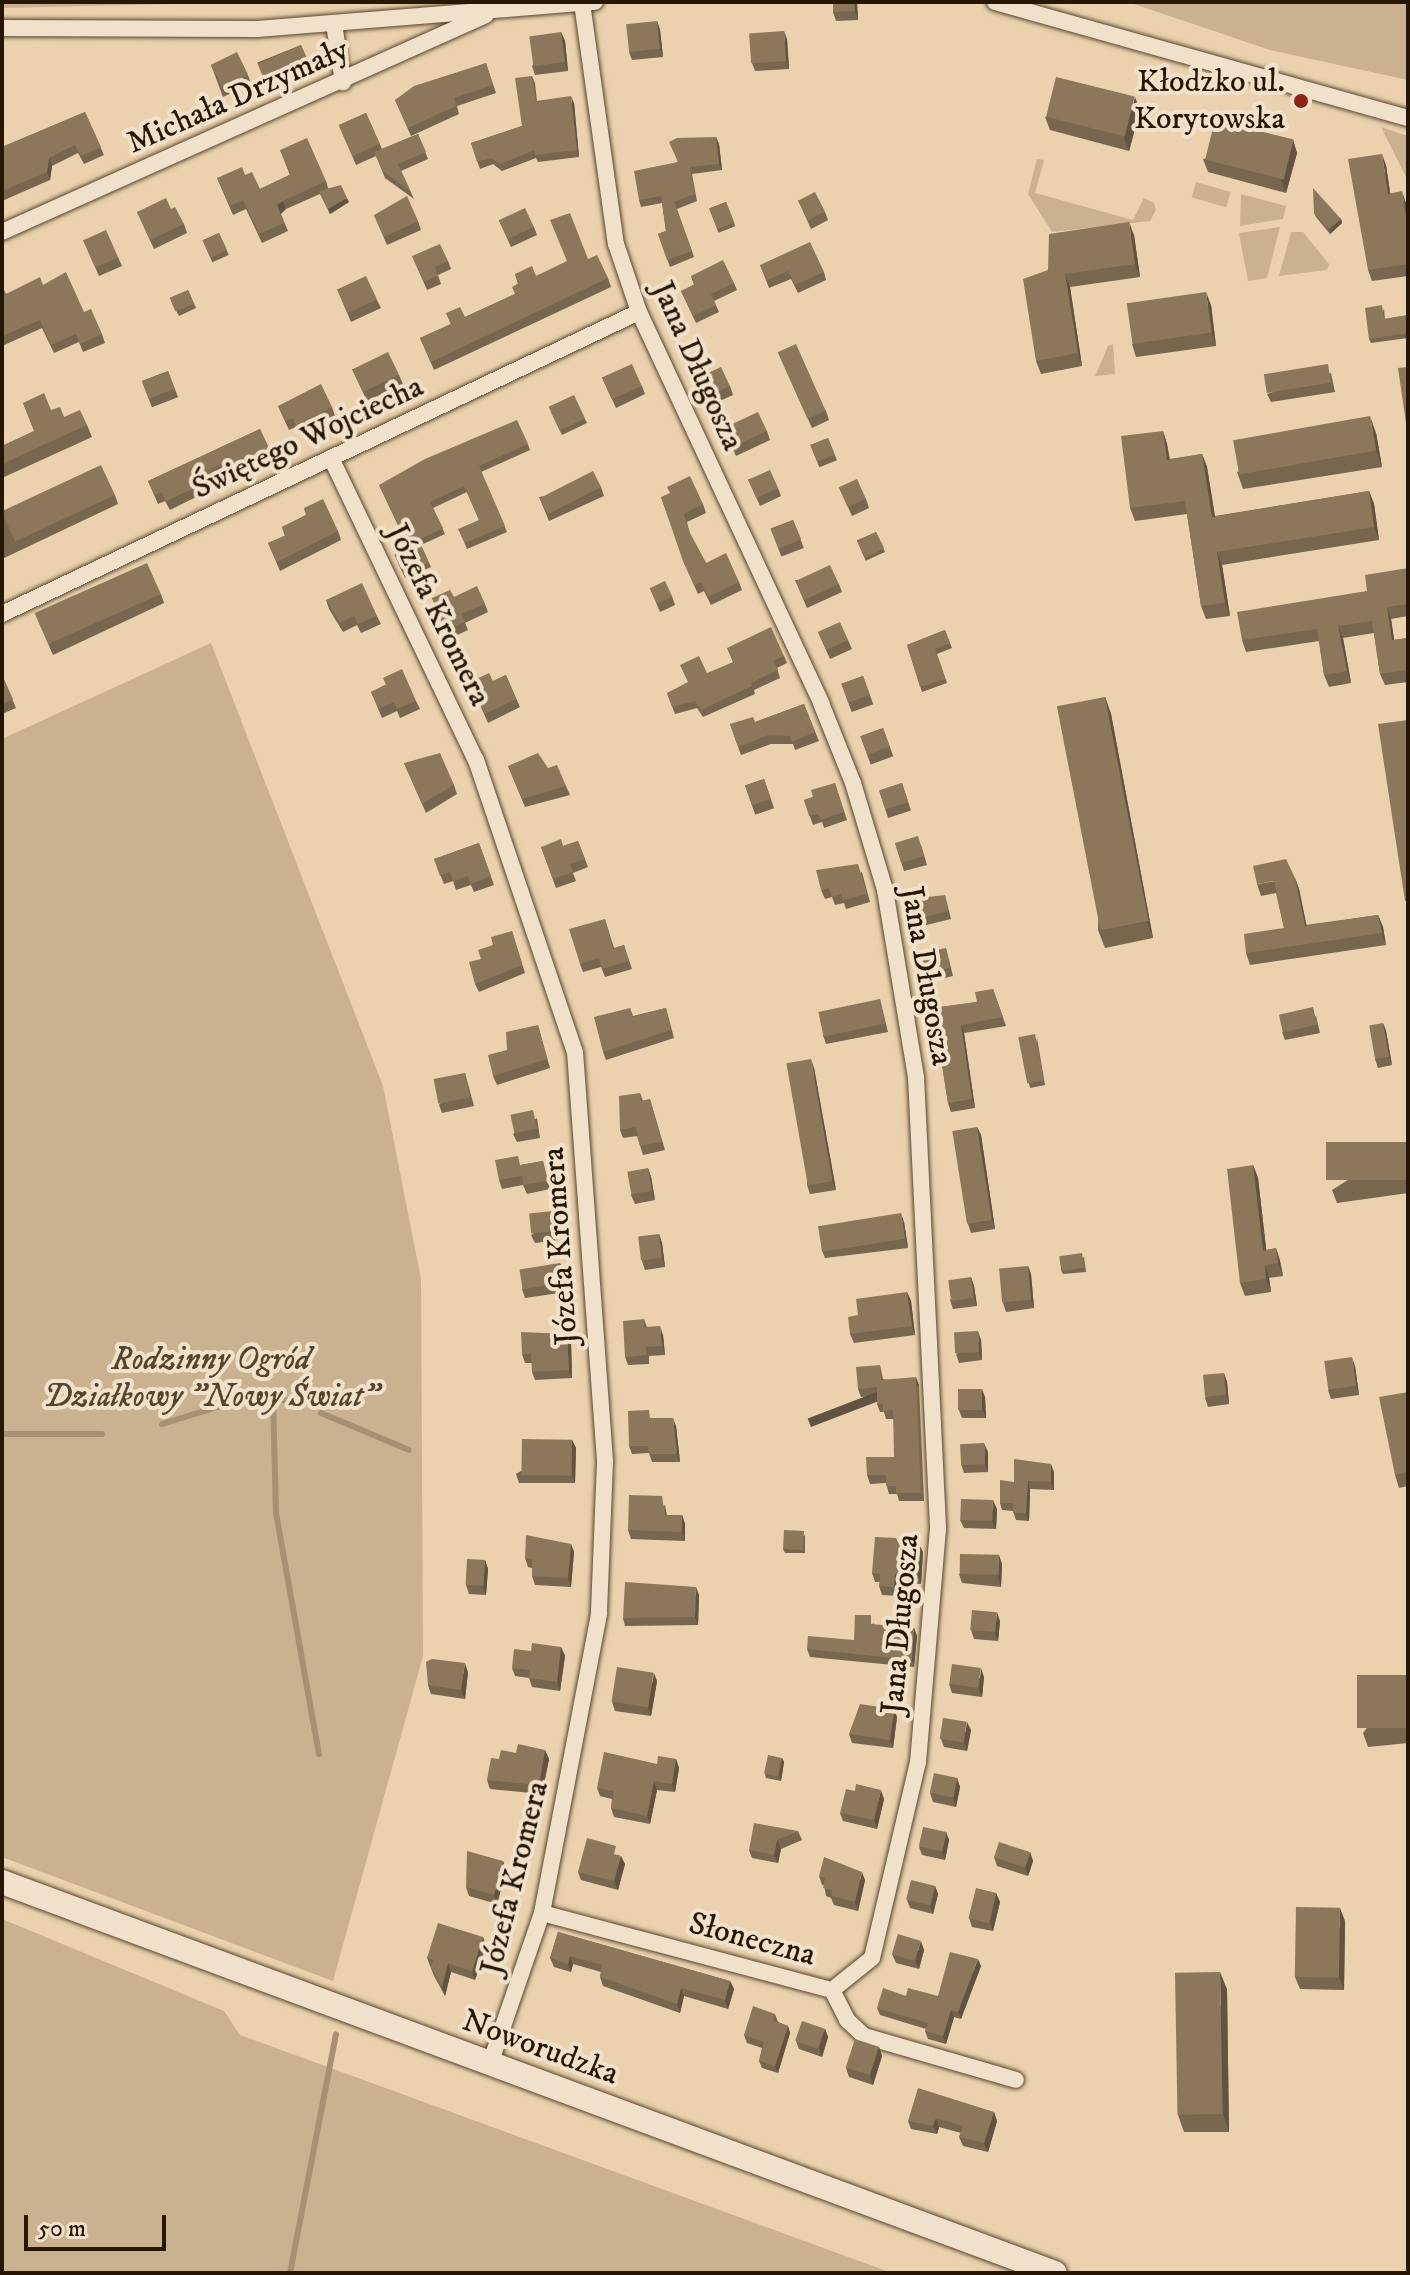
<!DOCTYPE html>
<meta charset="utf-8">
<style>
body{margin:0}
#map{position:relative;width:1410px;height:2275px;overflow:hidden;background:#ebd1ad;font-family:"IM FELL DW Pica",serif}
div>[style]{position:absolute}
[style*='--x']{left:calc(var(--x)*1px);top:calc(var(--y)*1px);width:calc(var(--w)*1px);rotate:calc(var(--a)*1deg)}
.green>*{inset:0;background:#cab190;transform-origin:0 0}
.stream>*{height:6px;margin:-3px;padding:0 3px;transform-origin:3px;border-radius:3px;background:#a89173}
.roads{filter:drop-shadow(0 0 2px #57452e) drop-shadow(0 0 2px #57452e)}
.street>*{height:16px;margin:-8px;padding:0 8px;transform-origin:8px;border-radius:8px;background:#f2e1ca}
.secondary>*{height:24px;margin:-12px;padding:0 12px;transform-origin:12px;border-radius:12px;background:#f2e1ca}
.wall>*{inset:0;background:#78664e;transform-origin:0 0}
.shaded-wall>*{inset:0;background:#625340;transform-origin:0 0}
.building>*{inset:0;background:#8c775b;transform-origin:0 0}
.dots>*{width:22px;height:22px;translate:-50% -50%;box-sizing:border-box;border:4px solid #f2e1ca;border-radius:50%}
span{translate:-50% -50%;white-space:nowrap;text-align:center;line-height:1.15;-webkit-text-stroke:8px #f2e1ca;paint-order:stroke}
.poi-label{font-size:32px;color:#261603}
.right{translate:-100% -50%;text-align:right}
.street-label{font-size:32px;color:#261603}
.park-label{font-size:32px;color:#57442d;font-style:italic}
.frame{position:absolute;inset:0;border:4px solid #261603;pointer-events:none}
.scale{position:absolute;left:24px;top:2215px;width:142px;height:36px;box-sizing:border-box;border:4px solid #261603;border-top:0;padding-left:10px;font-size:24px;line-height:28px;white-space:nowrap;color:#261603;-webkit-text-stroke:6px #f2e1ca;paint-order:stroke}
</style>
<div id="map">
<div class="green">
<div style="clip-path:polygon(2px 2px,258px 2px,2px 8px)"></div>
<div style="clip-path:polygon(1128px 2px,1408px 2px,1408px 80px,1270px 50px)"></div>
<div style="clip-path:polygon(1381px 127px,1408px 136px,1408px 181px)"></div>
<div style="clip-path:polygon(1037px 159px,1044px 160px,1035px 193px,1133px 220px,1144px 198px,1154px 203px,1156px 210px,1150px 221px,1052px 232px,1028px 194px)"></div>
<div style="left:1196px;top:182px;width:36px;height:16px;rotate:16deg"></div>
<div style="clip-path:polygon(1241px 194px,1286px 206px,1283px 219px,1240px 226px)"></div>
<div style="clip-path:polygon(1280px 227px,1267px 278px,1248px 281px,1239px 233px)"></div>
<div style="clip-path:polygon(1291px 232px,1303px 232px,1329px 264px,1327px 270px,1279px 276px)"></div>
<div style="clip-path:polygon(1113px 344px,1115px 374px,1095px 376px,1108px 346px)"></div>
<div style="clip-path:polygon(211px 643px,383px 1086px,421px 1279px,423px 1656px,333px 1981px,2px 1857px,2px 739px)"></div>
<div style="clip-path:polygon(2px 1919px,224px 2011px,240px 2035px,892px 2273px,2px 2273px)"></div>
</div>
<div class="stream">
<div style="--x:273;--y:1398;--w:115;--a:88.5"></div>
<div style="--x:276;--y:1513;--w:245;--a:79.9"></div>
<div style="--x:321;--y:1413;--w:95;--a:22.8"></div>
<div style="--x:162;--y:1424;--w:98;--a:-17.1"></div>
<div style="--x:256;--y:1395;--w:44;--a:10.5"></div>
<div style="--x:2;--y:1434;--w:100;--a:0"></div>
<div style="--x:290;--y:2273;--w:243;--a:-79.1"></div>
</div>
<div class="roads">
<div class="street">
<div style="--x:995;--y:2;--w:429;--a:15.7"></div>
<div style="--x:582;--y:3;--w:243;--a:82"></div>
<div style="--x:616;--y:244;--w:72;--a:71.3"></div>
<div style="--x:639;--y:312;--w:431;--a:65"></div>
<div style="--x:821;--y:703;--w:86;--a:68.2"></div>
<div style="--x:853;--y:783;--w:112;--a:73.3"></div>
<div style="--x:885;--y:890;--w:190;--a:80.6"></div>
<div style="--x:916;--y:1077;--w:453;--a:87.2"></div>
<div style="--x:938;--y:1529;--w:234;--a:94.9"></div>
<div style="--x:918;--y:1762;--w:201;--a:103.2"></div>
<div style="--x:872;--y:1958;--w:51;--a:141.3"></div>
<div style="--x:334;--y:24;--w:59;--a:81.2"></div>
<div style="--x:2;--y:28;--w:255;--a:0.2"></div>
<div style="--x:257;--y:29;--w:339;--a:-4.6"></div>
<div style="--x:2;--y:232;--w:530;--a:-24.15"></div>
<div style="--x:331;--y:458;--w:335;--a:64.4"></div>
<div style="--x:476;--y:760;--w:308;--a:71.3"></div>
<div style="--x:575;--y:1052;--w:411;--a:85.8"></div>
<div style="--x:605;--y:1462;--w:152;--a:92.3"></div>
<div style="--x:599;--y:1614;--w:304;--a:100.8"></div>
<div style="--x:542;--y:1913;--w:160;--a:109"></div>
<div style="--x:2;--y:614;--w:705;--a:-25.37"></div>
<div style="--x:542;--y:1913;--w:300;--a:14.9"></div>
<div style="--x:832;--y:1990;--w:34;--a:63"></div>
<div style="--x:847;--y:2020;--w:23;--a:43"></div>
<div style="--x:864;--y:2036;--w:158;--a:16.1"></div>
</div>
<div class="secondary">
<div style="--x:2;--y:1882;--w:1123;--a:20.37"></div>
</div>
</div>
<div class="wall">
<div style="clip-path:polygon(833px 2px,857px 2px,858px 20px,836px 21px,833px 12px)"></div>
<div style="clip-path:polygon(657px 21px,660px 30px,663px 57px,632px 60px,629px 52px)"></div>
<div style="clip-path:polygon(561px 32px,565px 41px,568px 71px,535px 75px,532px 66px)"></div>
<div style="clip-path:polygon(787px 39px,789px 69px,755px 71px,752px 63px)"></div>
<div style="left:301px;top:45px;width:24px;height:47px;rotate:68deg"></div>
<div style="clip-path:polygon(486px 63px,496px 93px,457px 106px,459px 114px,411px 136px,395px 100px)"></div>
<div style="clip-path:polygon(211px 65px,248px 75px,251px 84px,223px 97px)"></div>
<div style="clip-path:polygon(532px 76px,535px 83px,537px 101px,574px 103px,579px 157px,538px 162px,536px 158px,502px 171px,493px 164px,480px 169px,471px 143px,522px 126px)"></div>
<div style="clip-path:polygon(1140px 110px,1129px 151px,1050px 130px,1045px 117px)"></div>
<div style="clip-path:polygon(85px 112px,104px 155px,84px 164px,78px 153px,52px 166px,50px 180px,2px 201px,2px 147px)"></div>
<div style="clip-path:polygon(366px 113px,382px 149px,418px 134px,428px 159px,401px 171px,414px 199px,385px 178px,376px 156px,356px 165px,339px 125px)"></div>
<div style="clip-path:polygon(716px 137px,719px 144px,722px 170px,692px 174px,697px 201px,677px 209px,694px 257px,670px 267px,658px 234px,666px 231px,662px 203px,641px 207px,639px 200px,677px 162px)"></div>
<div style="clip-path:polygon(1293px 140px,1297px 153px,1286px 193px,1208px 172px,1203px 159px)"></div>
<div style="clip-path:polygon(280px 150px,326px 181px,328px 188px,349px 202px,330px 214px,320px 194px,286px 209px,281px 214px,288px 231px,262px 243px,246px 209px,233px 215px,217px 178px,245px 175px,260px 189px,290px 175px)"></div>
<div style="clip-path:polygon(1386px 165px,1390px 193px,1406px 203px,1408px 216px,1408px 276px,1372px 281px,1368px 270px)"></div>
<div style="clip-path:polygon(798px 200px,825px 212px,828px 220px,811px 229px)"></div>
<div style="left:726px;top:202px;width:26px;height:18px;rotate:69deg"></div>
<div style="clip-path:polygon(171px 209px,184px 224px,187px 233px,154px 249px,137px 212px)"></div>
<div style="clip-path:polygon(1314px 213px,1341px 219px,1342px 223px,1330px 234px,1316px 217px)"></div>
<div style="clip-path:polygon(374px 215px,418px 221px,421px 230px,387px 245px)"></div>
<div style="clip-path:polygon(499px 220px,534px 227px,537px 235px,511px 247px)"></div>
<div style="left:219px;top:233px;width:24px;height:18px;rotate:66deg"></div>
<div style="clip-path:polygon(1134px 235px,1140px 277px,1070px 287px,1082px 366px,1041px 374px,1036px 361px,1048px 270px)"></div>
<div style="clip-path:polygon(83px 240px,118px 257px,122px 266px,99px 276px)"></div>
<div style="clip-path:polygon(412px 256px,448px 261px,451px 269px,438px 275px,441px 284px,427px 290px)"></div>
<div style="clip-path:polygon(588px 259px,608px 278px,611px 287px,434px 370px,420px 338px,451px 324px,446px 313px,465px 317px,515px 294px,518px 284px,515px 274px,536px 276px)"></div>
<div style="clip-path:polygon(760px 265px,824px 272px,826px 280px,798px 293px,791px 279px,769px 288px)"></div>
<div style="clip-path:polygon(691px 276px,734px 283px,737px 290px,714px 301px,719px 312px,696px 323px,681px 291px,694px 285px)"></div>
<div style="clip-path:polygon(43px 285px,84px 312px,102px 334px,105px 343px,83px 352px,79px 342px,54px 353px,42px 328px,2px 346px,2px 286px,6px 294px)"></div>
<div style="clip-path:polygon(337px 289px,377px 300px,381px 308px,351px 322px)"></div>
<div style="clip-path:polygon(188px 290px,196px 308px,179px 316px,172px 303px)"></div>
<div style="clip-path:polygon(1211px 305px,1216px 346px,1136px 357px,1132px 344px)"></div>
<div style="clip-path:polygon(1384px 309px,1385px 319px,1408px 315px,1408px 338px,1371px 343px,1369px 339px)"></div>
<div style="clip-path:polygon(778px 352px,826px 411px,829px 420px,812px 428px)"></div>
<div style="clip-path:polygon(352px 369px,399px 375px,403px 384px,367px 401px)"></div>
<div style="left:168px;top:371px;width:28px;height:28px;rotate:69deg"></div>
<div style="clip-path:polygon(1331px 373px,1335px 392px,1271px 402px,1267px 394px)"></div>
<div style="clip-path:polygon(602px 377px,642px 386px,645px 394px,616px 408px)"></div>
<div style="clip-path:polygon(700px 378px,730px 386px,733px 395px,711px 405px)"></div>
<div style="clip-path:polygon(23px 403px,51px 410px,64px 417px,87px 425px,92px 437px,2px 478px,2px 446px,34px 431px)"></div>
<div style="clip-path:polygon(278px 406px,332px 407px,335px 416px,299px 434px,296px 427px,289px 430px)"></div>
<div style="clip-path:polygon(551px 412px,585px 419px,587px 423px,562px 435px)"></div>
<div style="clip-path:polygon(724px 428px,767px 431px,770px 440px,736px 456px)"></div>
<div style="clip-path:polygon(260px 429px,274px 461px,237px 478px,233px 468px,202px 483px,206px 492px,170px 510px,165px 501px,158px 504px,148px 481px)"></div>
<div style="clip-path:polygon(1163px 431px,1167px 444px,1170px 459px,1202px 454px,1207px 467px,1215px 516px,1369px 491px,1374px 504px,1379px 540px,1222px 565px,1230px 616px,1206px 619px,1201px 606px,1187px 514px,1135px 521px,1130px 508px)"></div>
<div style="clip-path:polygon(1376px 433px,1382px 467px,1243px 489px,1237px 472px)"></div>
<div style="left:828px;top:438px;width:24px;height:19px;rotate:68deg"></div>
<div style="clip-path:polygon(528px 444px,530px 450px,481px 472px,507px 532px,467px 549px,461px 535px,479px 520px,467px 492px,433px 508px,445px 534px,421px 545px,431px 567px,405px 578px,395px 556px,409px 549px,379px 485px)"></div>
<div style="clip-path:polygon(748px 479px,778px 488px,781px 496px,760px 506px)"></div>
<div style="clip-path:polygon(601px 487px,604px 496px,549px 521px,539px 497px)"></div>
<div style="clip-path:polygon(839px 487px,866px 499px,869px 508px,852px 516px)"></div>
<div style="clip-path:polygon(115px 495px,118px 504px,2px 559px,2px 512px)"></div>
<div style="clip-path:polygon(661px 497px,703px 504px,706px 513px,687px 522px,690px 534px,706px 563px,739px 582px,742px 590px,711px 605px,704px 591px,698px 594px,688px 572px)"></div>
<div style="clip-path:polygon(304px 508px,338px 531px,341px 540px,280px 571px,268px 543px,285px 536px,282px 527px,306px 515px)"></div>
<div style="left:793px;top:520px;width:30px;height:24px;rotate:69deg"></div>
<div style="left:876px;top:532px;width:22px;height:21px;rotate:66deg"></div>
<div style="clip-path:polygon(1408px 568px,1408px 616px,1391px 619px,1394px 640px,1408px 638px,1408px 682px,1385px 685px,1380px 674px,1374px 633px,1343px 638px,1351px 683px,1329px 687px,1324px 675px,1319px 641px,1246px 652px,1242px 640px,1367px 591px)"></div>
<div style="clip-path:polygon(795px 580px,839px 584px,842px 592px,807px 608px)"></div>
<div style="clip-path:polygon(650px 588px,672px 596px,675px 605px,660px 612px)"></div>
<div style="clip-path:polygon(161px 594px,164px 603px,53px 655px,36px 616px)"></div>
<div style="clip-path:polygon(454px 597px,485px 604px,488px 612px,465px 623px,468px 630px,449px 639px,432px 598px)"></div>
<div style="clip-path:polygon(326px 600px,377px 616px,381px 624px,361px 633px,357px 625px,343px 632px,329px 609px)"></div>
<div style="clip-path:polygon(945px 630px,952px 648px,937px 654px,947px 683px,922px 692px,907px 645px)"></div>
<div style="clip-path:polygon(818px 632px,848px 640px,852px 649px,830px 659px)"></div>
<div style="clip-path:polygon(727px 648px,784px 656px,787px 663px,777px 668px,780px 678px,754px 690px,755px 694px,703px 717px,697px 708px,675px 714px,667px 693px,733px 662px)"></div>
<div style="clip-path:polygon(2px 675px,16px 708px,2px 714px)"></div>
<div style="clip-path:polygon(506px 675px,520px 707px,488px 723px,470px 682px,493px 681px)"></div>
<div style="left:863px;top:676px;width:30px;height:23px;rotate:70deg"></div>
<div style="clip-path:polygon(385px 685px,416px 701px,420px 709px,400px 718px,397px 711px,382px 718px,371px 692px)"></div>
<div style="clip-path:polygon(1105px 697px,1111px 714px,1153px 938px,1105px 948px,1098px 930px)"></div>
<div style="clip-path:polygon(804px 704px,819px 741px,795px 750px,793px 744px,771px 744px,741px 755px,730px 724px,755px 722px)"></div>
<div style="left:883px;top:728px;width:30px;height:24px;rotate:70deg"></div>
<div style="clip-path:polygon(404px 763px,454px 785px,457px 794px,426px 813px)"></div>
<div style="clip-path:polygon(508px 766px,548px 768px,566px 786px,570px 795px,525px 807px)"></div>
<div style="left:764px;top:779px;width:31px;height:20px;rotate:71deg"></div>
<div style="clip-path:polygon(835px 783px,847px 820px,824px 828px,822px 822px,813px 825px,804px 800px,813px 797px)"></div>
<div style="left:902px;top:783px;width:29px;height:24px;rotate:72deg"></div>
<div style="clip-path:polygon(578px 841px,588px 867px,573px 873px,576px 881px,556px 888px,541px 847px,563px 846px)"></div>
<div style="clip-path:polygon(479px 843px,494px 885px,474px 892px,471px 885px,456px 890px,453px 881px,444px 884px,434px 859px)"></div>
<div style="clip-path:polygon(895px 843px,921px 845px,927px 865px,904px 871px)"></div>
<div style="clip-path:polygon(862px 872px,870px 902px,846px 909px,844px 903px,835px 905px,832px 897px,825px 899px,821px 890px)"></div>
<div style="clip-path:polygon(1295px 878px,1299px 889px,1306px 925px,1378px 915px,1383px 927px,1386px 945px,1250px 965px,1246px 953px,1284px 928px,1276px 893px,1261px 896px,1257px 884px)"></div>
<div style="clip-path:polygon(945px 895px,951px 919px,918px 927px,915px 920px)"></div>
<div style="clip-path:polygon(605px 919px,614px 948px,624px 945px,632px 969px,605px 977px,601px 967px,583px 972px,580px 964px)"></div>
<div style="clip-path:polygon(512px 931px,525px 973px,479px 992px,475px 984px,481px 959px,493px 945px)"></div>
<div style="clip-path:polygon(946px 948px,953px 976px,929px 982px,926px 973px)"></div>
<div style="clip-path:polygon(993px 989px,1006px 1026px,964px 1033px,975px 1108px,951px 1112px,948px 1103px,933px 1008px,977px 1002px)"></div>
<div style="clip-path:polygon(880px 999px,888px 1032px,826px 1044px,823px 1035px)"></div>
<div style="clip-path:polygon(630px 1008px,633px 1016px,666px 1008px,674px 1038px,606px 1060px,603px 1052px)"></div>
<div style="clip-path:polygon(1316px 1016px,1320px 1033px,1285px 1040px,1282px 1032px)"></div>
<div style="clip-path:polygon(1383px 1023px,1386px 1031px,1392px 1065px,1378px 1068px,1375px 1059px)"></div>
<div style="clip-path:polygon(538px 1025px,550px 1068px,497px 1085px,493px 1076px,507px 1050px)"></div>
<div style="clip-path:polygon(1037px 1038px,1045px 1085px,1030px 1088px,1029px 1083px)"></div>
<div style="clip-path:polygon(814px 1068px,836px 1190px,810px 1194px,807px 1185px)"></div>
<div style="clip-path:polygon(465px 1073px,474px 1106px,442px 1113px,439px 1105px)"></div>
<div style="clip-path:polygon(640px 1093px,643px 1101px,650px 1099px,665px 1150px,643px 1155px,637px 1136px,623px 1138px,620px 1130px)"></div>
<div style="clip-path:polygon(537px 1118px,540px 1138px,517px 1142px,513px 1134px)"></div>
<div style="clip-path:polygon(977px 1127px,981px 1135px,995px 1229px,971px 1233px,968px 1224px)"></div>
<div style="clip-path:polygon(1408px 1142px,1408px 1193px,1337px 1203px,1332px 1190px)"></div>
<div style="clip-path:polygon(543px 1161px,550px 1189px,527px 1194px,523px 1185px,502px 1189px,499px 1180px,521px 1165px)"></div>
<div style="clip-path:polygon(1253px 1165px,1258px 1178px,1266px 1250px,1276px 1248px,1280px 1261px,1283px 1276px,1269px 1278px,1271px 1292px,1245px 1296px,1240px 1283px)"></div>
<div style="clip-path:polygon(648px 1168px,651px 1177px,655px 1200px,635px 1204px,631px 1195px)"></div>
<div style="clip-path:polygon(556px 1220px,558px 1240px,535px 1243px,531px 1235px)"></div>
<div style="clip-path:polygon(904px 1222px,908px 1248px,825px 1258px,822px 1250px)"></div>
<div style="clip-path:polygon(659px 1234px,662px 1243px,665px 1267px,645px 1270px,642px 1261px)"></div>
<div style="clip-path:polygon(1084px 1257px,1086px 1272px,1063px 1274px,1061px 1270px)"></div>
<div style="clip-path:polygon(560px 1263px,563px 1272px,566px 1292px,525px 1298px,522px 1289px)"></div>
<div style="clip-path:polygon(1028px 1266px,1031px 1274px,1034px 1308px,1006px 1312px,1003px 1303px)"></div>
<div style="clip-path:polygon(971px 1277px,974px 1286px,977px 1306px,953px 1309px,950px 1300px)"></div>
<div style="clip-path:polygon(907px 1292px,911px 1301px,915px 1335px,854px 1343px,850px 1334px)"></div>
<div style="clip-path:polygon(644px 1319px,647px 1327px,663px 1335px,665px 1355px,649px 1356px,649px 1364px,628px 1365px,625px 1357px)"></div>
<div style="clip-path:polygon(567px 1334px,571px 1342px,572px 1378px,535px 1380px,532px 1372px,532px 1363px,525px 1363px,522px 1354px)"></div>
<div style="clip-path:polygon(981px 1340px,982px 1360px,959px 1363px,956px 1354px)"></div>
<div style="clip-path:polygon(880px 1365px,883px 1379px,919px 1385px,924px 1501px,899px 1501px,897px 1494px,889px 1494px,886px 1483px,870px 1484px,867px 1475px,894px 1457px,894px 1419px,886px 1419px,884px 1412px,880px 1412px,877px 1404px,877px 1396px,861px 1397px,858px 1389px)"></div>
<div style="clip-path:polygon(1355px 1366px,1359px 1395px,1331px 1399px,1328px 1390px)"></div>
<div style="clip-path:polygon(1224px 1373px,1227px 1382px,1229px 1404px,1208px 1407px,1205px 1398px)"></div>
<div style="clip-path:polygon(1408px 1392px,1408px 1486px,1399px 1488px,1395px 1475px)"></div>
<div style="clip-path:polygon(985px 1397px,986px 1418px,962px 1418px,959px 1410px)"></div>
<div style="clip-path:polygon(652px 1418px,676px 1426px,680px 1462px,652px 1462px,649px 1453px,632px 1454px,629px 1446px)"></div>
<div style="clip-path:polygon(572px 1440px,576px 1448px,575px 1483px,519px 1483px,516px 1474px)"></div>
<div style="clip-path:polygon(988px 1452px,988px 1472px,964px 1473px,961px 1464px)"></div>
<div style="clip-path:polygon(1054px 1472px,1054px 1490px,1030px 1489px,1029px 1521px,1016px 1520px,1013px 1511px,1002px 1510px,1000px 1503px,1014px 1482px)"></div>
<div style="clip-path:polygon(665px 1505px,667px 1515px,682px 1515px,685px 1524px,685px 1541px,631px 1539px,628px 1530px)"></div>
<div style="clip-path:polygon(997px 1509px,996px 1529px,964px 1528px,960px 1520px)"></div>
<div style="clip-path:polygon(805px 1535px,805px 1553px,785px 1553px,783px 1549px)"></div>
<div style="clip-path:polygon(896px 1538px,898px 1543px,923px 1552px,921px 1584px,898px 1583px,898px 1596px,882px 1595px,879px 1586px,880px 1582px,875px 1582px,872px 1573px)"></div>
<div style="clip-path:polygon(571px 1544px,574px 1552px,571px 1587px,535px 1585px,532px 1576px,532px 1568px,528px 1567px,525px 1558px)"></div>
<div style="clip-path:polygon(485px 1560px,488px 1569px,486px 1595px,469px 1594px,466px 1585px)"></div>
<div style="clip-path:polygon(1002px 1564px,1001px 1587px,962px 1583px,959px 1574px)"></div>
<div style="clip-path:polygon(699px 1595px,698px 1625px,625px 1626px,623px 1618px)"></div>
<div style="clip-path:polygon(1000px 1621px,998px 1641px,974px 1639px,971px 1630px)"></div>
<div style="clip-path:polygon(874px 1623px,874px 1625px,914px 1628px,917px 1636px,914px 1667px,810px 1657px,807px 1649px,854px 1640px)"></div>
<div style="clip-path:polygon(561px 1647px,565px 1656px,560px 1691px,532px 1687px,529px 1678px,515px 1676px,512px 1668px,531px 1651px)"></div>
<div style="clip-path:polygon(468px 1672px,465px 1699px,431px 1694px,428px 1685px)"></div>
<div style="clip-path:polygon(1408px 1675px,1408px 1743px,1368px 1747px,1363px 1733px)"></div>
<div style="clip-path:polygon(984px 1677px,982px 1697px,952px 1693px,949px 1684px)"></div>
<div style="clip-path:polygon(657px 1681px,651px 1716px,615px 1711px,612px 1702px)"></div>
<div style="clip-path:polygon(897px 1717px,893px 1748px,852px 1743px,849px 1734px)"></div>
<div style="clip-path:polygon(971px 1730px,967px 1751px,944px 1747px,941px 1739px)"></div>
<div style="clip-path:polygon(545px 1750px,549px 1759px,542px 1794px,490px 1789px,487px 1780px,499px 1759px,516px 1753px)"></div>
<div style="clip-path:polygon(782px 1758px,784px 1762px,781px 1781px,766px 1778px,765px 1774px)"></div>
<div style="clip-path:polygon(676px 1759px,679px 1768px,675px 1792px,657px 1790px,650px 1824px,614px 1817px,611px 1808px,612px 1799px,600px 1796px,597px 1788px,657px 1764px)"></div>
<div style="clip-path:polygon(957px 1778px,960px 1787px,956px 1807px,933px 1802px,930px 1793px)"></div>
<div style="clip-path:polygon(884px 1799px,877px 1829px,843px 1821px,840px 1813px)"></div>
<div style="clip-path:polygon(798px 1831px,802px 1840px,781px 1849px,778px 1863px,752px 1858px,749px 1850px)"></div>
<div style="clip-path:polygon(946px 1832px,949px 1840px,945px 1860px,922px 1855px,919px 1847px)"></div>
<div style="clip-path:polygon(1030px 1852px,1033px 1861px,1028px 1876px,997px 1866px,994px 1857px)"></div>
<div style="clip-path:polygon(619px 1855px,625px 1864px,618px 1890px,581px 1880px,578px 1872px)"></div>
<div style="clip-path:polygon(503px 1861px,506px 1870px,497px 1904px,469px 1896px,466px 1887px)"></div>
<div style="clip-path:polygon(819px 1876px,865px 1880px,858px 1911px,834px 1905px,831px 1898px,826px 1896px,824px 1885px,822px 1885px)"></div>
<div style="clip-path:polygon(935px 1886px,938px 1894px,933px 1914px,910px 1908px,907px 1900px)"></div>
<div style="clip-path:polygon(996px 1893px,1000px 1902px,993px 1931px,972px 1927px,969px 1918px)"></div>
<div style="clip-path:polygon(1345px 1921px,1344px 1990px,1300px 1989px,1295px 1977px)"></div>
<div style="clip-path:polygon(558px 1932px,730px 1981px,734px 1989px,728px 2009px,684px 1996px,680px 2013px,603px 1986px,600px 1977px,601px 1972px,573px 1964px,571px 1972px,554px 1967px,550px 1958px)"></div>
<div style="clip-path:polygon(483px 1937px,486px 1946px,475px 1980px,451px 1972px,445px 1996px,434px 1976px,427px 1958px)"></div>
<div style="clip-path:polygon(924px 1950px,919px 1969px,896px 1963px,892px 1954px)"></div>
<div style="clip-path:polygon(981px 1966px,961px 2019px,954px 2017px,946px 2044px,928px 2039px,925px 2031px,926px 2029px,880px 2015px,877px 2008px,906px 1996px,938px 1996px)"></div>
<div style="clip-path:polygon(1227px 1989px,1229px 2132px,1184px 2132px,1178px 2115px)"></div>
<div style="clip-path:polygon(775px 2014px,778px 2022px,788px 2026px,790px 2033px,778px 2073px,762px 2068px,759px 2061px,762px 2048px,747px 2043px,744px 2035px)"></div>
<div style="clip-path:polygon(825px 2029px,828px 2037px,822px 2057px,799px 2049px,796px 2041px)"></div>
<div style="clip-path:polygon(879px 2047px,882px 2056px,873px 2085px,849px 2077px,846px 2068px)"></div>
<div style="clip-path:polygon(994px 2112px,997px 2121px,988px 2152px,963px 2146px,959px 2137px,961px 2133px,939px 2127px,937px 2134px,911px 2129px,908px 2121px)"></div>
</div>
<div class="shaded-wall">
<div style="clip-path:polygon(854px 2px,857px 2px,858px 20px,855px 11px)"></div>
<div style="clip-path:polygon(657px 21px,660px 30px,663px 57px,660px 49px)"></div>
<div style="clip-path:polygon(784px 31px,787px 39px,789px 69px,786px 61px)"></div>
<div style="clip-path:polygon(561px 32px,565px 41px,568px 71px,565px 62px)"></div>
<div style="clip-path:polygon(571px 96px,574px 103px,579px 157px,577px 150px)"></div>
<div style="clip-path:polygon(1135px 97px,1140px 110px,1129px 151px,1124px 138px)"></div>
<div style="clip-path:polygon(716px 137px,719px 144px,722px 170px,719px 164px)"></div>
<div style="clip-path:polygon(1293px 140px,1297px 153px,1286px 193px,1281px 180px)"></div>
<div style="clip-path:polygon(1382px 154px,1386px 165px,1392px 205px,1388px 194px)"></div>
<div style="clip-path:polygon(49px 158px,52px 166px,50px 180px,47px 172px)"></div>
<div style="clip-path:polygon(1402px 191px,1406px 203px,1408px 216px,1408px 229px)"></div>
<div style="clip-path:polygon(347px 198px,349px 202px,330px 214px,328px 209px)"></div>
<div style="clip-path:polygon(283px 201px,286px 209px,280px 214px,277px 205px)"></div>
<div style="clip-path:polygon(1341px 219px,1342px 223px,1330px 234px,1329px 229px)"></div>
<div style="clip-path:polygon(1129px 222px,1134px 235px,1140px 277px,1135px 264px)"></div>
<div style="clip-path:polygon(1065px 274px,1070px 287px,1082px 366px,1078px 353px)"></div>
<div style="clip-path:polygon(1206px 292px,1211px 305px,1216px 346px,1212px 333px)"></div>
<div style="clip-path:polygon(1370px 416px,1376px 433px,1382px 467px,1376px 450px)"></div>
<div style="clip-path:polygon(1163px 431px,1167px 444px,1171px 473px,1167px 460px)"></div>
<div style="clip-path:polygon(1202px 454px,1207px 467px,1217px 530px,1212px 517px)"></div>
<div style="clip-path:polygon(1369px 491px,1374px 504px,1379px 540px,1374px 527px)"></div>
<div style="clip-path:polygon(1217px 552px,1222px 565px,1230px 616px,1225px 603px)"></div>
<div style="clip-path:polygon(1387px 607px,1391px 619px,1396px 652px,1392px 640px)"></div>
<div style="clip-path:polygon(1338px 626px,1343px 638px,1351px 683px,1347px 671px)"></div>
<div style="clip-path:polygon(1105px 697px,1111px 714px,1153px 938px,1147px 921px)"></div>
<div style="clip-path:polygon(1295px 878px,1299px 889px,1309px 937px,1305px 926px)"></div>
<div style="clip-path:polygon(1378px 915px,1383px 927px,1386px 945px,1382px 933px)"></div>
<div style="clip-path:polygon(1383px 1023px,1386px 1031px,1392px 1065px,1389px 1056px)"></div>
<div style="clip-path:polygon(961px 1025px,964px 1033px,975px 1108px,972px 1099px)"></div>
<div style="clip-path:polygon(811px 1059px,814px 1068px,836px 1190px,832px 1181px)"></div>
<div style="clip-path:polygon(977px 1127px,981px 1135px,995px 1229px,992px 1220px)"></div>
<div style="clip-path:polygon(1253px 1165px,1258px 1178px,1268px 1264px,1263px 1251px)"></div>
<div style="clip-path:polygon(648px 1168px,651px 1177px,655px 1200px,652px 1191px)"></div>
<div style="clip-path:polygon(553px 1211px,556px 1220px,558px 1240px,555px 1231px)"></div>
<div style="clip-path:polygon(901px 1213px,904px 1222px,908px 1248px,905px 1239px)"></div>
<div style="clip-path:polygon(659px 1234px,662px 1243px,665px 1267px,662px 1258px)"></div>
<div style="clip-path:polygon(1276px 1248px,1280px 1261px,1283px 1276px,1278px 1263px)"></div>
<div style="clip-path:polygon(560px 1263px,563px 1272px,566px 1292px,563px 1283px)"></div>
<div style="clip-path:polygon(1265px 1265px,1269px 1278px,1271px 1292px,1266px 1279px)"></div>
<div style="clip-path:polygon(1028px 1266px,1031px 1274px,1034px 1308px,1031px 1300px)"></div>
<div style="clip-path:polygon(971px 1277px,974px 1286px,977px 1306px,974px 1298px)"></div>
<div style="clip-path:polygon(907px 1292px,911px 1301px,915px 1335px,912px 1326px)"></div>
<div style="clip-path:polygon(660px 1326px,663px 1335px,665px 1355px,662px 1346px)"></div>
<div style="clip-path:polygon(978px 1331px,981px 1340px,982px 1360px,979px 1352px)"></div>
<div style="clip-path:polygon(567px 1334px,571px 1342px,572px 1378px,569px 1370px)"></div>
<div style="clip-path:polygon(1352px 1357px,1355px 1366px,1359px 1395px,1356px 1386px)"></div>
<div style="clip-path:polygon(1224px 1373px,1227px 1382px,1229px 1404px,1226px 1395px)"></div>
<div style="left:916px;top:1377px;width:9px;height:116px;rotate:69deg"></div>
<div style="clip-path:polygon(982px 1389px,985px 1397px,986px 1418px,982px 1409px)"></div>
<div style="clip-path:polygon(673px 1418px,676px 1426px,680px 1462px,677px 1454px)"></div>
<div style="clip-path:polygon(572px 1440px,576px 1448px,575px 1483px,572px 1475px)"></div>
<div style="clip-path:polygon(984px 1443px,988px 1452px,988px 1472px,985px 1464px)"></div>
<div style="clip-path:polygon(1051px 1464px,1054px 1472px,1054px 1490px,1051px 1482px)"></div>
<div style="clip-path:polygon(1028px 1481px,1030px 1489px,1029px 1521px,1026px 1513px)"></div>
<div style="clip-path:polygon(993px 1500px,997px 1509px,996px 1529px,992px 1521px)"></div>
<div style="clip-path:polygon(682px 1515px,685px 1524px,685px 1541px,682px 1532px)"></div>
<div style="clip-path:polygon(571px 1544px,574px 1552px,571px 1587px,568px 1578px)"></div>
<div style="clip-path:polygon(919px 1544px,923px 1552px,921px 1584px,918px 1575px)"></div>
<div style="clip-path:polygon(999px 1555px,1002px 1564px,1001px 1587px,998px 1578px)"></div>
<div style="clip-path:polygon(485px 1560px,488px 1569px,486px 1595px,483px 1586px)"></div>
<div style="clip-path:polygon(895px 1574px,898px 1583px,898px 1596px,894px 1587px)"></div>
<div style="clip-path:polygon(696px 1587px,699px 1595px,698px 1625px,695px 1617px)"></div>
<div style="clip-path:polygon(997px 1612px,1000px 1621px,998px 1641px,995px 1633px)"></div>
<div style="clip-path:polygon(914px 1628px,917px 1636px,914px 1667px,912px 1660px)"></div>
<div style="clip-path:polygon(561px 1647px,565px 1656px,560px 1691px,557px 1682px)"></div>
<div style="clip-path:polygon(465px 1663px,468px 1672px,465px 1699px,461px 1690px)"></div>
<div style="clip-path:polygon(981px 1668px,984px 1677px,982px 1697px,979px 1689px)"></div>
<div style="clip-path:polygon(654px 1673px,657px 1681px,651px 1716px,648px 1707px)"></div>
<div style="clip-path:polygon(894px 1709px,897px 1717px,893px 1748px,890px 1740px)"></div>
<div style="clip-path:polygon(967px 1722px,971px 1730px,967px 1751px,964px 1742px)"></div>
<div style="clip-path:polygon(545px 1750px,549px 1759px,542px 1794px,539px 1785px)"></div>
<div style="clip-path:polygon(782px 1758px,784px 1762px,781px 1781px,779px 1776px)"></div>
<div style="clip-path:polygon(676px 1759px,679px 1768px,675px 1792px,672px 1784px)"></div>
<div style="clip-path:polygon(957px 1778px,960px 1787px,956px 1807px,953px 1798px)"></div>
<div style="clip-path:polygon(654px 1781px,657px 1790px,650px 1824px,647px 1816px)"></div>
<div style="clip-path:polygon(881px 1790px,884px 1799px,877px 1829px,874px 1820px)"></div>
<div style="clip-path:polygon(946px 1832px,949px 1840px,945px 1860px,942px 1852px)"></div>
<div style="clip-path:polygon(777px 1840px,781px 1849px,778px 1863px,774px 1855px)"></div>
<div style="clip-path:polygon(1030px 1852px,1033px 1861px,1028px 1876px,1025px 1867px)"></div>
<div style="clip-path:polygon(621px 1856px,625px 1864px,618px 1890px,614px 1881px)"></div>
<div style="clip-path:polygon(503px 1861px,506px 1870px,497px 1904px,494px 1895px)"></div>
<div style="clip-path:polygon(862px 1872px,865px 1880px,858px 1911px,855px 1902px)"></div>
<div style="clip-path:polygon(935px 1886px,938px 1894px,933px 1914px,930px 1905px)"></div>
<div style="clip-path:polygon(996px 1893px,1000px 1902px,993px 1931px,990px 1923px)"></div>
<div style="clip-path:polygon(1340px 1908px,1345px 1921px,1344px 1990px,1339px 1977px)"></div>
<div style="clip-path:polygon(483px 1937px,486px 1946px,475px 1980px,472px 1971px)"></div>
<div style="clip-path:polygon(921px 1941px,924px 1950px,919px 1969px,915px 1961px)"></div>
<div style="clip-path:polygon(570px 1956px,573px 1964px,571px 1972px,568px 1964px)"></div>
<div style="clip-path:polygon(978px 1959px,981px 1966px,961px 2019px,958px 2012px)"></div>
<div style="clip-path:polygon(448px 1963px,451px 1972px,445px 1996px,442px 1987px)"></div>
<div style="clip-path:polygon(1220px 1972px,1227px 1989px,1229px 2132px,1223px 2114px)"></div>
<div style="clip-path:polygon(730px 1981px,734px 1989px,728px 2009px,725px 2000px)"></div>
<div style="clip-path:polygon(681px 1988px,684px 1996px,680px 2013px,677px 2004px)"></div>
<div style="clip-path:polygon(951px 2010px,954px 2017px,946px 2044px,943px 2036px)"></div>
<div style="clip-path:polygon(788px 2026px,790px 2033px,778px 2073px,775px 2066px)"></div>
<div style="clip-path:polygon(825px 2029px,828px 2037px,822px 2057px,819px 2048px)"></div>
<div style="clip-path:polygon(879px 2047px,882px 2056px,873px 2085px,870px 2076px)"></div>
<div style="clip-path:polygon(994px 2112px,997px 2121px,988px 2152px,984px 2143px)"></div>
<div style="clip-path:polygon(936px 2118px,939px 2127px,937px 2134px,933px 2126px)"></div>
</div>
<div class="building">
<div style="clip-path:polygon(833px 2px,854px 2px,855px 11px,833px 12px)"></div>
<div style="left:657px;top:21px;width:28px;height:31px;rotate:84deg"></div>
<div style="left:784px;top:31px;width:30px;height:35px;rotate:86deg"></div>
<div style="left:561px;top:32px;width:30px;height:32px;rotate:82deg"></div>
<div style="clip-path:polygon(301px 45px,309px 63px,264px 80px,258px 64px)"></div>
<div style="left:237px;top:52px;width:25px;height:29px;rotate:64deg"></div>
<div style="clip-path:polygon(486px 63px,493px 85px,454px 98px,456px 106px,408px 128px,395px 100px,414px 86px)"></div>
<div style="clip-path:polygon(532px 76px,536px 101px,571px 96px,577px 150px,535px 155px,535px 150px,500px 164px,491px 158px,477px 162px,471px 143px,522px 126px,515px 78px)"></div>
<div style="left:1056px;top:77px;width:81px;height:41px;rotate:14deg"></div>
<div style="clip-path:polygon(85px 112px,101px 147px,81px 156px,75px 145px,49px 158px,47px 172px,2px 191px,2px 147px)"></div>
<div style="left:366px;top:113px;width:34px;height:30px;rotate:66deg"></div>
<div style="left:1215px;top:120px;width:81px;height:41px;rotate:14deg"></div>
<div style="clip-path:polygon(418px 134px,426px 152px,398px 164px,411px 192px,383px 171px,374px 152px)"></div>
<div style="clip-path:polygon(716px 137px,719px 164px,690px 167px,695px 194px,674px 202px,692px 251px,667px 260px,658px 234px,666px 231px,661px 196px,639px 200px,634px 171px,678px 162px,669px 142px,677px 138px)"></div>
<div style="clip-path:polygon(307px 138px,326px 181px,283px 201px,277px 205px,284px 223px,259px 234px,243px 200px,230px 206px,217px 178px,242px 167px,245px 175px,252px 172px,260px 189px,291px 174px,280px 150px)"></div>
<div style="clip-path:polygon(1382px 154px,1388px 194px,1402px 191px,1408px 229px,1408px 264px,1368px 270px,1348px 159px)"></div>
<div style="clip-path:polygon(341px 185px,347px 198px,328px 209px,319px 191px)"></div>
<div style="clip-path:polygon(1313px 188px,1341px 219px,1329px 229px,1314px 213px)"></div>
<div style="left:815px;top:192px;width:22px;height:19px;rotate:63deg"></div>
<div style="clip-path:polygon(407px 196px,418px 221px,384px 237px,374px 215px)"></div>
<div style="clip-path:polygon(166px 198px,171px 209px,175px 207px,184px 224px,150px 240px,137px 212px)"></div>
<div style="left:726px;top:202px;width:22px;height:18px;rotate:68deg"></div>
<div style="left:525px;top:208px;width:21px;height:29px;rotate:65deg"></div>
<div style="clip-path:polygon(570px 213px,588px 259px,597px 255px,608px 278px,431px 362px,420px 338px,451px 324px,446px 313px,460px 307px,465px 317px,515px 294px,512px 287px,519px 283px,515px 274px,532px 266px,536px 276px,567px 261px,550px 220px)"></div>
<div style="clip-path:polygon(1129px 222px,1135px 264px,1065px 274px,1078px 353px,1036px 361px,1023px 279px,1048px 270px,1049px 234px)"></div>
<div style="left:106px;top:230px;width:30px;height:25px;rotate:66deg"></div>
<div style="left:219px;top:233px;width:19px;height:18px;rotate:65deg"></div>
<div style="clip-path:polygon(810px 242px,824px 272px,795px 285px,788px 271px,767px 280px,760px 265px)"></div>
<div style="clip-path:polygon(440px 244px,448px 261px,435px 267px,438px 276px,424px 282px,412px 256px)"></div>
<div style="clip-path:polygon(723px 260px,734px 283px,711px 294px,716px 305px,693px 316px,681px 291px,695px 284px,691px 276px)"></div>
<div style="clip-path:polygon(66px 272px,84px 312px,91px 309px,102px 334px,80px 344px,76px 334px,51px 345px,40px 320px,2px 336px,2px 286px,6px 294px,40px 277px,43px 285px)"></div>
<div style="left:366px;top:276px;width:26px;height:32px;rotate:65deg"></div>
<div style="left:188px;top:290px;width:15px;height:20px;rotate:67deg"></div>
<div style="left:1206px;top:292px;width:41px;height:80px;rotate:82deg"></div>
<div style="clip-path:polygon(1382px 305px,1384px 319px,1408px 315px,1408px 333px,1369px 339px,1365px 308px)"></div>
<div style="left:796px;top:344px;width:73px;height:20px;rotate:66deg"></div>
<div style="left:388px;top:352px;width:25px;height:40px;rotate:64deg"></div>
<div style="left:632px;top:364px;width:24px;height:33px;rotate:66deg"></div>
<div style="left:1328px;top:364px;width:19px;height:65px;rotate:81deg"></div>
<div style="left:721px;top:367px;width:21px;height:24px;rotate:65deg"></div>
<div style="clip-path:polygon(1408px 367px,1408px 437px,1398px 368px)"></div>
<div style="left:168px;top:371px;width:19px;height:28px;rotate:69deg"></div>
<div style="clip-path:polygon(321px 384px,332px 407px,296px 425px,293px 418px,285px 421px,278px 406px)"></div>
<div style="clip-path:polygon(44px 393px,51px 410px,60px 407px,64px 417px,80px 410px,87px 425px,2px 464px,2px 446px,35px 431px,23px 403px)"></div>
<div style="left:574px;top:395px;width:26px;height:28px;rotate:65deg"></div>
<div style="left:758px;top:412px;width:21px;height:38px;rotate:65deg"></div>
<div style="left:1370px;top:416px;width:35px;height:139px;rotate:80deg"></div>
<div style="clip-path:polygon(517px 420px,528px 444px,479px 466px,505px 526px,465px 543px,458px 529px,479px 520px,464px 486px,430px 502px,443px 528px,408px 545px,379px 485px,425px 459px)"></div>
<div style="clip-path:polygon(260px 429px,271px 452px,234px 469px,230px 460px,198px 475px,203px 484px,166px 501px,162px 492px,155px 495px,148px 481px)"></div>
<div style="clip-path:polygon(1163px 431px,1167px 460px,1202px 454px,1212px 517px,1369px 491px,1374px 527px,1217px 552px,1225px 603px,1201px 606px,1185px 501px,1130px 508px,1121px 436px)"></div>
<div style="left:828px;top:438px;width:18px;height:19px;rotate:68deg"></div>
<div style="left:101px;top:465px;width:33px;height:110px;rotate:65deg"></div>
<div style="left:770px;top:470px;width:20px;height:24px;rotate:66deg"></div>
<div style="left:593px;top:471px;width:18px;height:60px;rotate:63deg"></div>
<div style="clip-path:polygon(690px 476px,703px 504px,684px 514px,689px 531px,706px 563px,726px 553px,739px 582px,708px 597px,701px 582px,695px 585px,684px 564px,661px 497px,670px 493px,667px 487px)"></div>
<div style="left:857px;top:479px;width:22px;height:20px;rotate:66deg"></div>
<div style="clip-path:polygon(323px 499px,338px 531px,277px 562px,268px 543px,286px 535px,282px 527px,307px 515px,304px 508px)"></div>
<div style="left:793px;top:520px;width:21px;height:24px;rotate:67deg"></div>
<div style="left:876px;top:532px;width:18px;height:21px;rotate:63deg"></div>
<div style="left:420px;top:543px;width:22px;height:28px;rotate:66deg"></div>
<div style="left:147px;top:563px;width:34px;height:123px;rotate:66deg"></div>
<div style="left:830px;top:565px;width:21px;height:38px;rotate:65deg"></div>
<div style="clip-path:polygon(1408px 568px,1408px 604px,1387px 607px,1392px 640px,1408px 638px,1408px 670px,1380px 674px,1372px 621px,1338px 626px,1347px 671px,1324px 675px,1317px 629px,1242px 640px,1237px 612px,1367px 591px,1365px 575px)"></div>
<div style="left:665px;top:581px;width:17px;height:17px;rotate:65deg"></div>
<div style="clip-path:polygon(362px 583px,377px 616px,358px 624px,354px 616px,340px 623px,326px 600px)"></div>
<div style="clip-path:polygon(477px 586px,485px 604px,461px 614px,465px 622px,446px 630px,432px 598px,450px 590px,454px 597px)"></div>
<div style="left:840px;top:622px;width:20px;height:24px;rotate:66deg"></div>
<div style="clip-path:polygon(771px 627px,784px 656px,773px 661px,778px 670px,751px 683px,752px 686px,701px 710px,695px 701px,672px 707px,667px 693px,688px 682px,680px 665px,699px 656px,707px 673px,734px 662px,727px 648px)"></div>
<div style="clip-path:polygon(945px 630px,950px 643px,935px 649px,945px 679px,920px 687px,907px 645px)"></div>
<div style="clip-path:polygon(402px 669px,416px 701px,397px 709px,394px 702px,379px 709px,371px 692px,386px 685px,383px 678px)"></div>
<div style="clip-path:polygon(489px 673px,493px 681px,506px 675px,516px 699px,485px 714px,470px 682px)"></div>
<div style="clip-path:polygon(2px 675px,13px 699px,2px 704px)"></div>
<div style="left:863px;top:676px;width:20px;height:23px;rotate:70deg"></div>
<div style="left:1105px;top:697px;width:228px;height:49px;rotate:79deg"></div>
<div style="clip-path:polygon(804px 704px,815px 732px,792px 742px,790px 736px,768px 735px,738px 747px,730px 724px,753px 717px,755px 722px)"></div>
<div style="clip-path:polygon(1408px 720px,1408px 900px,1405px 901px,1378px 724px)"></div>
<div style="left:883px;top:728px;width:20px;height:24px;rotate:70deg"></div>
<div style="clip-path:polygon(440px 753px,454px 785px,422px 804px,404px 763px)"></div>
<div style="clip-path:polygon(538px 753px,548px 768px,557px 765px,566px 786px,522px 799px,508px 766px)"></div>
<div style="left:764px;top:779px;width:21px;height:20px;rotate:71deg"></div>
<div style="clip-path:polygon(835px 783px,844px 812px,821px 820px,818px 814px,809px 816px,804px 800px,813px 797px,811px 790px)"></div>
<div style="left:902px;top:783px;width:20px;height:24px;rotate:72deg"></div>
<div style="left:918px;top:836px;width:21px;height:24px;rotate:73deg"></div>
<div style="clip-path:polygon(561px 839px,563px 846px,578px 841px,585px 859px,570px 864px,573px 872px,553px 879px,541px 847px)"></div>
<div style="clip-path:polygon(479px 843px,491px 876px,471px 884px,468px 876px,453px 881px,450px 872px,440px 876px,434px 859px)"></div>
<div style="clip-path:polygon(1286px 859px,1295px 878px,1305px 926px,1378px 915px,1382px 933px,1246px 953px,1244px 934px,1284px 928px,1274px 881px,1257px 884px,1253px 866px)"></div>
<div style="clip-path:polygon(858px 864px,867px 894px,843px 900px,841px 894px,832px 897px,829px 888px,821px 890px,816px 870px)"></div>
<div style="clip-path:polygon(945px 895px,948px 911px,915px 920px,910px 899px)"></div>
<div style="clip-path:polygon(605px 919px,613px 949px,624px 945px,629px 961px,602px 969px,599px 958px,580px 964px,569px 929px)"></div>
<div style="clip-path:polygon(512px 931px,522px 965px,475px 984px,469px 962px,481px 959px,478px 950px,493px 945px,491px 937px)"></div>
<div style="left:946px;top:948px;width:20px;height:25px;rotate:79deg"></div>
<div style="clip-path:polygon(993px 989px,1003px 1017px,961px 1025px,972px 1099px,948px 1103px,933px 1008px,977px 1002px,975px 992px)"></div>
<div style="left:880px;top:999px;width:25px;height:63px;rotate:78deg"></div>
<div style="left:1313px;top:1007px;width:18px;height:35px;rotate:77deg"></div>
<div style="clip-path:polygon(630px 1008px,632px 1017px,666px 1008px,671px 1030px,603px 1052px,594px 1017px)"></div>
<div style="left:1383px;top:1023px;width:34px;height:14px;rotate:80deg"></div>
<div style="clip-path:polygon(538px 1025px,547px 1059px,493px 1076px,488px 1055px,507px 1050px,506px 1032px)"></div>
<div style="left:1035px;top:1034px;width:47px;height:17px;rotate:79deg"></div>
<div style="left:811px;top:1059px;width:124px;height:25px;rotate:80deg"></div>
<div style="left:465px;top:1073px;width:25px;height:32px;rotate:79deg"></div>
<div style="clip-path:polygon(640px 1093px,641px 1101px,650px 1099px,662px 1142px,640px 1146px,636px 1127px,620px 1130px,619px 1096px)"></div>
<div style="left:533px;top:1110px;width:19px;height:23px;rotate:78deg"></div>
<div style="left:977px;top:1127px;width:94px;height:25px;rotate:81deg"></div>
<div style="left:1408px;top:1142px;width:38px;height:82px;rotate:90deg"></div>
<div style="clip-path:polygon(518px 1156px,520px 1165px,543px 1161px,547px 1181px,523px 1185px,522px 1176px,499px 1180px,495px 1160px)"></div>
<div style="clip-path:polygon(1253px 1165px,1263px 1251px,1276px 1248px,1278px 1263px,1265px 1265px,1266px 1279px,1240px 1283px,1227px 1169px)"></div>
<div style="left:648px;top:1168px;width:23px;height:21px;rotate:80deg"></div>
<div style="left:553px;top:1211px;width:20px;height:24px;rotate:84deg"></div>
<div style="left:901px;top:1213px;width:26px;height:84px;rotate:81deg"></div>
<div style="left:659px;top:1234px;width:24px;height:21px;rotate:83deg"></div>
<div style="left:1082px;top:1253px;width:15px;height:23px;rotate:82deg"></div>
<div style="left:560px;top:1263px;width:20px;height:41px;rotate:81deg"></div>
<div style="left:1028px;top:1266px;width:34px;height:29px;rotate:85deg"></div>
<div style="left:971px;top:1277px;width:21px;height:23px;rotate:82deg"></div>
<div style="clip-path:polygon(907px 1292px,912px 1326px,850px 1334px,848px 1317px,858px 1315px,856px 1299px)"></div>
<div style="clip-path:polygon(644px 1319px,644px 1327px,660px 1326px,662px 1346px,646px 1347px,646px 1355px,625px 1357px,623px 1321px)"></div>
<div style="left:978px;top:1331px;width:21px;height:24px;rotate:87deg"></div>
<div style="clip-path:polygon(521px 1332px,567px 1334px,569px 1370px,532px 1372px,531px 1354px,522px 1354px)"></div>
<div style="left:1352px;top:1357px;width:29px;height:28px;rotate:82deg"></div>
<div style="clip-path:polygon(880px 1365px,881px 1380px,916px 1377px,921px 1493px,896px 1493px,896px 1486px,886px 1486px,886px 1475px,867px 1475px,866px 1457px,894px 1457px,893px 1410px,883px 1411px,883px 1404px,877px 1404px,877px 1387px,858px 1389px,856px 1367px)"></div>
<div style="left:1224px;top:1373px;width:22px;height:21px;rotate:85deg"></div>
<div style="left:958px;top:1389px;width:24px;height:21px"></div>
<div style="clip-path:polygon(1408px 1392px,1408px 1472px,1395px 1475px,1379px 1397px)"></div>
<div style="clip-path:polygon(649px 1410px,650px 1418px,673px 1418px,677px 1454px,649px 1454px,648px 1446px,629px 1446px,628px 1411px)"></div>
<div style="left:522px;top:1439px;width:50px;height:36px;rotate:1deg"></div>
<div style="left:984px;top:1443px;width:21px;height:24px;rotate:87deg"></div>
<div style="clip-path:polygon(1014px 1459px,1051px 1464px,1051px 1482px,1028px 1481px,1026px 1513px,1013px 1513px,1013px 1503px,1000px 1503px,1000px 1480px,1014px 1482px)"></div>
<div style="clip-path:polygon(629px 1495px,662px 1496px,665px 1515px,682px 1515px,682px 1532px,628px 1530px)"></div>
<div style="left:961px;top:1499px;width:32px;height:21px;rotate:2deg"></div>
<div style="left:784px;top:1530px;width:20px;height:19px;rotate:3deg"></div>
<div style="clip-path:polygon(526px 1535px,571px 1544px,568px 1578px,532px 1576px,532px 1559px,525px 1558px)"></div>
<div style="clip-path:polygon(875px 1537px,896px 1538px,896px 1543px,919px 1544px,918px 1575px,895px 1574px,894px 1587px,879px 1586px,880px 1574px,872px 1573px)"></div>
<div style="left:960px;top:1554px;width:39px;height:20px;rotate:1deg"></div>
<div style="left:467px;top:1559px;width:18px;height:26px;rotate:3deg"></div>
<div style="clip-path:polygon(625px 1582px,696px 1587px,695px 1617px,623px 1618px)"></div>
<div style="left:972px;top:1610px;width:25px;height:20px;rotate:5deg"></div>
<div style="clip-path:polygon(855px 1615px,871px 1615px,871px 1624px,914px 1628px,912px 1660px,807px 1649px,808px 1636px,854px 1640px)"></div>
<div style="clip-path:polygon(532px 1643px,561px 1647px,557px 1682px,529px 1678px,530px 1670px,512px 1668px,514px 1649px,531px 1651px)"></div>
<div style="clip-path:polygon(432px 1659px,465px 1663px,461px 1690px,428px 1685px,426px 1662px)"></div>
<div style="left:952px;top:1664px;width:29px;height:20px;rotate:8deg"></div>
<div style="left:617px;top:1667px;width:37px;height:35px;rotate:9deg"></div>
<div style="left:1408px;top:1675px;width:53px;height:51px;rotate:90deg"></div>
<div style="clip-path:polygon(860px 1704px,894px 1709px,890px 1740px,849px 1734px)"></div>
<div style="left:943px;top:1718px;width:24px;height:21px;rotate:9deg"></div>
<div style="clip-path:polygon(518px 1744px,545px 1750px,539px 1785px,487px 1780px,491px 1758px,499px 1759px,501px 1750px,516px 1753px)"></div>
<div style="clip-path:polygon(604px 1752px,657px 1764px,658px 1756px,676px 1759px,672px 1784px,654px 1781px,647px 1816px,611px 1808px,614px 1791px,597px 1788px)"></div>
<div style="left:768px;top:1755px;width:14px;height:19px;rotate:12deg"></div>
<div style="left:934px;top:1773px;width:24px;height:20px;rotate:12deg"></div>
<div style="clip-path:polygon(856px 1784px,881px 1790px,874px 1820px,840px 1813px,846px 1789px,855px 1791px)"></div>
<div style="clip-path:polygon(754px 1823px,798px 1831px,777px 1840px,774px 1855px,749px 1850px)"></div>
<div style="left:923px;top:1827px;width:24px;height:20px;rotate:12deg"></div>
<div style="clip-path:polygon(587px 1838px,616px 1846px,614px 1854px,621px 1856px,614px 1881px,578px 1872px)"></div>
<div style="left:999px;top:1842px;width:33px;height:16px;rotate:18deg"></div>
<div style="clip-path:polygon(467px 1851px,503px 1861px,494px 1895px,466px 1887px)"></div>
<div style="clip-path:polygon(824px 1857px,862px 1872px,855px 1902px,831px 1896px,832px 1890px,823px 1888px,825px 1878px,819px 1876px)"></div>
<div style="left:911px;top:1880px;width:25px;height:20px;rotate:14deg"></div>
<div style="left:976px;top:1888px;width:21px;height:31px;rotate:14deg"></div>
<div style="left:1296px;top:1907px;width:44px;height:70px;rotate:1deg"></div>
<div style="clip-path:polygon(438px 1923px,483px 1937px,472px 1971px,448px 1963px,442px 1987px,431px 1967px,433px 1960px,427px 1958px)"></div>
<div style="clip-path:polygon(558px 1932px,730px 1981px,725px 2000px,681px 1988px,677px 2004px,600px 1977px,602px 1965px,570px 1956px,568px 1964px,550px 1958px)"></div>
<div style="left:898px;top:1934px;width:24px;height:21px;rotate:17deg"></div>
<div style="clip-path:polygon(950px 1952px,978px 1959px,958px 2012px,951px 2010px,943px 2036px,925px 2031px,928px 2023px,877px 2008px,883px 1988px,906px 1996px,908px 1988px,938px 1996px)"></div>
<div style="left:1220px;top:1972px;width:142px;height:45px;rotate:89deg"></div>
<div style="clip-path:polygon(753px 2006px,775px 2014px,773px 2021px,788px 2026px,775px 2066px,759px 2061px,764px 2042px,744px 2035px)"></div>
<div style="left:802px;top:2021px;width:24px;height:21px;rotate:19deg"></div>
<div style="left:855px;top:2039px;width:25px;height:30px;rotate:18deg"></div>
<div style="clip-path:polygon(918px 2088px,994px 2112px,984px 2143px,959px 2137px,963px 2126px,936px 2118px,933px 2126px,908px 2121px)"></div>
</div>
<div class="dots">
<div style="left:1301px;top:101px;background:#8f2418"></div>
</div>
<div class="poi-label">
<span class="right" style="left:1285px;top:101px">Kłodzko ul.<br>Korytowska</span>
</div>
<div class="street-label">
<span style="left:238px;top:97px;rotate:-24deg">Michała Drzymały</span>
<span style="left:697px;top:366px;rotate:66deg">Jana Długosza</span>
<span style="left:308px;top:438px;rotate:-25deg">Świętego Wojciecha</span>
<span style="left:438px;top:615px;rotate:64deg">Józefa Kromera</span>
<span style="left:926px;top:976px;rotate:80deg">Jana Długosza</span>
<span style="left:561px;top:1246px;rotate:-94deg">Józefa Kromera</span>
<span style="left:901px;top:1624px;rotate:-85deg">Jana Długosza</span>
<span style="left:515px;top:1878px;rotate:-76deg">Józefa Kromera</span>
<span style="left:752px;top:1940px;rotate:15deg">Słoneczna</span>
<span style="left:540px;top:2048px;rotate:20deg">Noworudzka</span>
</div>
<div class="park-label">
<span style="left:211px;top:1379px">Rodzinny Ogród<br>Działkowy "Nowy Świat"</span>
</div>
<div class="frame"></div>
<div class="scale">50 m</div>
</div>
